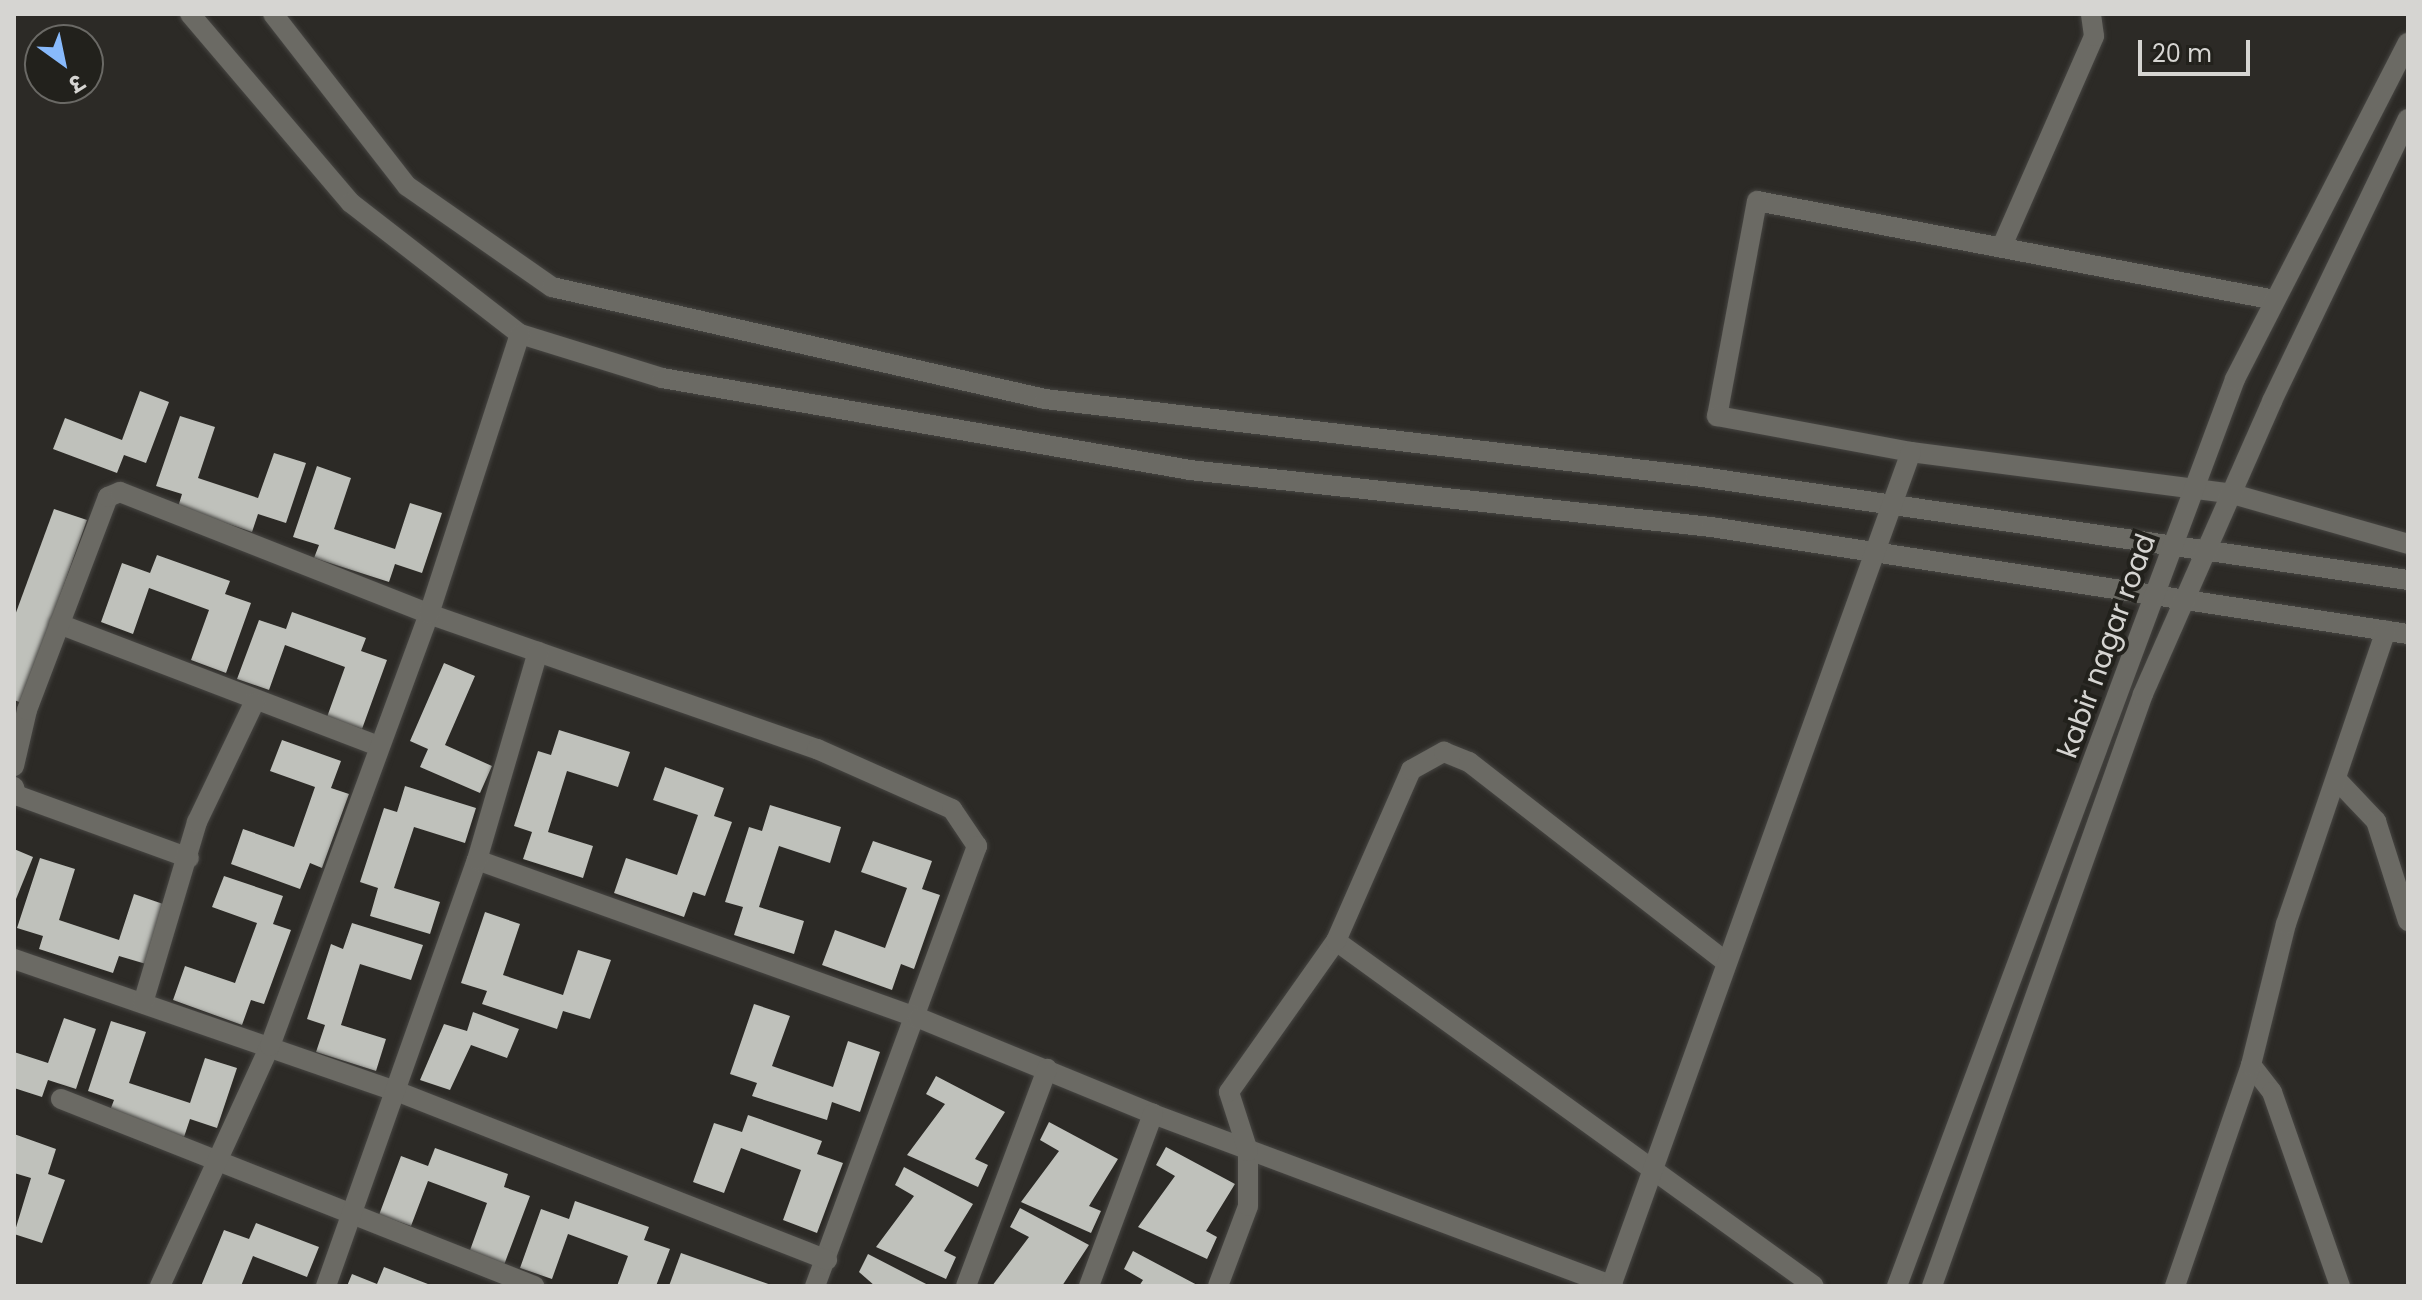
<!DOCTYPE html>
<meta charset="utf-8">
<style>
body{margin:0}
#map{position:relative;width:2422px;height:1300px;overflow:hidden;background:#2c2a26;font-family:Poppins,"Noto Sans Devanagari",sans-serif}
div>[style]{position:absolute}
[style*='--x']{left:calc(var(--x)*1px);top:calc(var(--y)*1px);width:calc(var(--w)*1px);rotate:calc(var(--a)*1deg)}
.building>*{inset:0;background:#bfc1bb}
.roads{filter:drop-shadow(0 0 2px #464542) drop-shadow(0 0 2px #464542)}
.minor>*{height:20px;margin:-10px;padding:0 10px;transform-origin:10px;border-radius:10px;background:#6b6a64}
span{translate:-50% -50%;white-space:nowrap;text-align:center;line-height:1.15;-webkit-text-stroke:8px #22211c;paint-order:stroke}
.street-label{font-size:28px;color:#d6d5d2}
.frame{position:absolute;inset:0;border:16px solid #d6d5d2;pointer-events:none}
.north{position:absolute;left:24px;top:24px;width:80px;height:80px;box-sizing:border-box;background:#22211c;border:2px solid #6a6965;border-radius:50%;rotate:147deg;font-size:22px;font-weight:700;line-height:32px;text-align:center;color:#d6d5d2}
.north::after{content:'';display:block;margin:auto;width:28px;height:36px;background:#88bafc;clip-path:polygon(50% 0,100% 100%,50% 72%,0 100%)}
.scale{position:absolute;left:2138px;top:40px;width:112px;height:36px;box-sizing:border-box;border:4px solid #d6d5d2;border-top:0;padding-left:10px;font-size:24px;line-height:28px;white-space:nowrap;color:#d6d5d2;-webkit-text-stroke:6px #22211c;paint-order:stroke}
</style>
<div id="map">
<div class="building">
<div style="clip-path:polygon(140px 391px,169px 402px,146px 463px,124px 455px,117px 473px,53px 449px,65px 418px,122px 440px)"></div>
<div style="clip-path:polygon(180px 416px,215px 427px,198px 478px,258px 498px,274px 453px,306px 463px,286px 523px,258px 514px,252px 532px,178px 507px,182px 494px,156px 486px)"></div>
<div style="clip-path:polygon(317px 466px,351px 478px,334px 529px,395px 549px,410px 503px,442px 513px,422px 573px,395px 564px,389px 582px,314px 558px,319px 545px,293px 537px)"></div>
<div style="clip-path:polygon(54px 509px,87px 520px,22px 703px,14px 700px,14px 618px)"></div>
<div style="clip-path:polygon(157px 555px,230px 581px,225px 594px,251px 603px,226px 673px,191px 660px,209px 610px,149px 588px,133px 634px,101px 622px,122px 563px,150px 573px)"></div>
<div style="clip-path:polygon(292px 612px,366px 638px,361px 651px,387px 660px,362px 729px,327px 717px,345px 667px,285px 645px,269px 690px,237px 679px,259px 620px,286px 629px)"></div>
<div style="clip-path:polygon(444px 663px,475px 676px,445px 745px,492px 766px,480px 793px,420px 767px,428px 749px,410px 741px)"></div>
<div style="clip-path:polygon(559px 730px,630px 752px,618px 787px,567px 771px,548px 832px,593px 846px,583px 878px,523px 859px,532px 832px,514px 826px,538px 751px,551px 755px)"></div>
<div style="clip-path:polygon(282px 740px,341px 761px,331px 788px,349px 794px,322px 868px,310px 863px,300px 889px,231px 864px,243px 829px,294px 847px,315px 787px,270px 771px)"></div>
<div style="clip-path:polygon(665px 767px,724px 788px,714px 816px,732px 822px,705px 896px,693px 892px,684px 917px,614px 893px,626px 858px,677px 875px,698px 815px,653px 800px)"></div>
<div style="clip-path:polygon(405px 786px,476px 808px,465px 843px,414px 827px,394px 888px,440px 902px,430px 934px,370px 916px,378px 888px,360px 882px,384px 808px,397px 812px)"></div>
<div style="clip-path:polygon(770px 805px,841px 827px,830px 863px,779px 846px,759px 907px,804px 921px,794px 954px,734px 935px,743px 907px,725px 902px,749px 827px,762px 831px)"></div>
<div style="clip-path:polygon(873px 841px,932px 861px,922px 889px,940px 895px,914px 969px,901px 964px,892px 990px,822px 965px,835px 930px,885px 948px,907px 888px,861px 872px)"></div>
<div style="clip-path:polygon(14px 849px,33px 857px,14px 904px)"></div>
<div style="clip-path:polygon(40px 858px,75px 869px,59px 920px,119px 940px,134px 894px,166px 905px,146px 964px,119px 956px,113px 973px,39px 949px,43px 936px,17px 928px)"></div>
<div style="clip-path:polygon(224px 876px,283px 896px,273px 924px,291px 930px,264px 1004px,251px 1000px,242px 1025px,173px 1000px,185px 966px,235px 983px,257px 923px,212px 907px)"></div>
<div style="clip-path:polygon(485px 912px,520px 924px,503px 975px,563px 995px,578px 950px,611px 960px,590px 1019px,563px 1011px,557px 1029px,482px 1004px,487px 991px,461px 983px)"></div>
<div style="clip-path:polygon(352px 923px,423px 945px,411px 980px,360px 964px,341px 1025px,386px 1039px,376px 1071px,316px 1052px,325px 1025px,307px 1019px,331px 944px,343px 949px)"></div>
<div style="clip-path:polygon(754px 1004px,790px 1016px,772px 1066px,833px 1087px,848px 1041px,880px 1052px,860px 1112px,832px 1102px,827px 1120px,752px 1096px,757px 1083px,730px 1074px)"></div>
<div style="clip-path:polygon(473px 1012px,519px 1029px,507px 1058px,471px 1045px,450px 1090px,420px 1080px,444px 1024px,467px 1031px)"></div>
<div style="clip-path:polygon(64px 1018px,96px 1029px,76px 1089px,48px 1080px,42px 1097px,14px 1088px,14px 1052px,48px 1063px)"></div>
<div style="clip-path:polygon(111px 1021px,146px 1032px,129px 1083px,190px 1103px,205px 1058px,237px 1068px,217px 1128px,190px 1119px,184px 1137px,109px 1113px,114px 1100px,88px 1091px)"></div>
<div style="clip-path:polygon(936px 1076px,1005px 1112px,975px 1159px,988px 1165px,978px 1187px,907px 1155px,945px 1104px,926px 1094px)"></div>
<div style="clip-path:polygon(748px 1115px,822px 1141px,817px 1154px,843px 1163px,817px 1233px,783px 1220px,801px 1170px,741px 1148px,724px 1193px,693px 1182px,714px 1123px,742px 1132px)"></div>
<div style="clip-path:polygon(1049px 1122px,1118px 1159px,1089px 1206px,1101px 1211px,1091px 1233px,1021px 1202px,1059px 1151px,1040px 1140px)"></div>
<div style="clip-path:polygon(14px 1134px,56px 1149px,48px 1174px,65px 1180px,42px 1243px,14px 1234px,31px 1178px,14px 1173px)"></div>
<div style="clip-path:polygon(1166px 1147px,1235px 1184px,1206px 1231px,1217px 1237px,1207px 1259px,1138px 1227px,1175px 1176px,1156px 1165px)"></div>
<div style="clip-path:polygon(435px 1148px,508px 1174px,504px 1187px,530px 1196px,504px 1265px,469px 1253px,487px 1203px,428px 1181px,411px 1226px,379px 1215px,401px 1156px,428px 1166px)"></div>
<div style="clip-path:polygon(904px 1167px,973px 1204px,944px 1251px,956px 1257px,946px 1279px,876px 1247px,914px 1196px,895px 1185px)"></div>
<div style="clip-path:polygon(575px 1201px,649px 1227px,644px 1240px,670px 1249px,656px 1286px,617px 1286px,628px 1256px,568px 1234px,552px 1279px,520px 1268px,541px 1209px,569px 1219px)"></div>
<div style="clip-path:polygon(1020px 1208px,1089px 1245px,1062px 1286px,992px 1286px,1029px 1237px,1010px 1227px)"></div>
<div style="clip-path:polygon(256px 1223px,319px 1247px,307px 1277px,253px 1256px,241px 1286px,201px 1286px,224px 1230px,249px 1239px)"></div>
<div style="clip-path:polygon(1133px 1251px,1199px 1286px,1139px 1286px,1143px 1280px,1124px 1269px)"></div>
<div style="clip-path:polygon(681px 1253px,774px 1286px,669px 1286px)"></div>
<div style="clip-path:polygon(868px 1254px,930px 1286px,875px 1286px,859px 1272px)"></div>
<div style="clip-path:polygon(384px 1267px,433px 1286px,347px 1286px,352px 1274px,377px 1284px)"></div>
</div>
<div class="roads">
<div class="minor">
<div style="--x:190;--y:14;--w:248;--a:49.6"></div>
<div style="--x:351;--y:203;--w:214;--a:37.8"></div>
<div style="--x:520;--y:334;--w:149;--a:17.2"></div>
<div style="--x:662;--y:378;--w:536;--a:9.88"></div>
<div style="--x:1190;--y:470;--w:524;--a:6.24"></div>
<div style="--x:1711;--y:527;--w:705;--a:8.73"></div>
<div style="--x:273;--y:14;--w:218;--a:52.1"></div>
<div style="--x:407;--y:186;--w:177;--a:34.9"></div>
<div style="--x:552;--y:287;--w:506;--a:12.8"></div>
<div style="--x:1045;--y:399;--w:655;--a:6.76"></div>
<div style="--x:1695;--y:476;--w:721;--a:8.3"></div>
<div style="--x:2002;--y:246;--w:229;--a:-66.3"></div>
<div style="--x:2094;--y:36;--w:22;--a:-98"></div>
<div style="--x:2275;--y:300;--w:527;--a:-169.18"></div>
<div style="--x:1757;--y:201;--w:219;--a:100.5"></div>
<div style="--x:1717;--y:416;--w:197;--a:10.5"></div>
<div style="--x:1911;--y:452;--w:325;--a:7.4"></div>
<div style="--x:2233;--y:494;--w:182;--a:15.9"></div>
<div style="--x:59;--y:624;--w:342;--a:20.9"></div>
<div style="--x:14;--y:766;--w:57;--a:-76.9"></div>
<div style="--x:27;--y:710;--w:228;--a:-69.2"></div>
<div style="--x:108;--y:497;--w:13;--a:-23"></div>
<div style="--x:120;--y:492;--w:332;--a:21.5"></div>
<div style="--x:429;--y:614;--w:411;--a:19.2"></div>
<div style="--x:817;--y:749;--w:148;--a:24"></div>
<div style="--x:952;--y:809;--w:45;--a:56"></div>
<div style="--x:977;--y:846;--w:469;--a:110.2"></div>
<div style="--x:2337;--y:780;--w:57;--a:46.4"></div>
<div style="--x:2376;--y:821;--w:105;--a:72.3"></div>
<div style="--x:14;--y:787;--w:8;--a:76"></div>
<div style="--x:16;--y:795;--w:184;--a:20"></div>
<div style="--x:477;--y:860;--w:469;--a:19.7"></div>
<div style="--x:919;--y:1018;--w:253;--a:22.3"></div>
<div style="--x:1153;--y:1114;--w:491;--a:20.5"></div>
<div style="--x:1336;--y:941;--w:589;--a:35.82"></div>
<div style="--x:14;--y:959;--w:404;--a:19.1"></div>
<div style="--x:396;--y:1091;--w:463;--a:21.4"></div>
<div style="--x:143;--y:1003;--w:189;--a:-73.4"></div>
<div style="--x:197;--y:822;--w:132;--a:-64.4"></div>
<div style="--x:2251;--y:1065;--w:34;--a:52"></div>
<div style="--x:2272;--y:1092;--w:206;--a:70.7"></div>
<div style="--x:61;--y:1099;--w:509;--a:21.57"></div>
<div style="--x:160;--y:1286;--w:264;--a:-65.4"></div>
<div style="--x:270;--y:1046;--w:460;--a:-69.8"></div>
<div style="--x:429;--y:614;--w:294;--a:-72"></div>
<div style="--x:326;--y:1286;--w:452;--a:-70.5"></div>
<div style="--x:477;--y:860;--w:217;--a:-73.7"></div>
<div style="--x:966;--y:1286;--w:232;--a:-69.5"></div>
<div style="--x:1089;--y:1286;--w:184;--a:-69.6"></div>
<div style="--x:1218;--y:1286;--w:85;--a:-69.4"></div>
<div style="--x:1248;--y:1206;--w:55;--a:-90"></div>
<div style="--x:1248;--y:1151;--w:62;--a:-107.9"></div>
<div style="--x:1229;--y:1092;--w:185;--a:-54.7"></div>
<div style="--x:1336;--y:941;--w:187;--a:-66.3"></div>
<div style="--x:1411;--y:770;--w:38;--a:-29"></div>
<div style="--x:1444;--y:752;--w:27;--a:22"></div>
<div style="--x:1469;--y:762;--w:326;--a:37.9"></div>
<div style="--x:1611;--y:1286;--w:886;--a:-70.22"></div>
<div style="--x:1897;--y:1286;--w:968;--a:-69.56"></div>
<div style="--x:2235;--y:379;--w:378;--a:-62.8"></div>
<div style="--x:1932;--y:1286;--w:628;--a:-70.38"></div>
<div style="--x:2143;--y:694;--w:320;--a:-66.2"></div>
<div style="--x:2272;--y:401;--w:313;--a:-64.3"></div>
<div style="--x:2175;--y:1286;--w:234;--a:-71"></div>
<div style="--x:2251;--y:1065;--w:145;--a:-76.1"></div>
<div style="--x:2286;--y:924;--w:310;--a:-71.2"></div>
</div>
</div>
<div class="street-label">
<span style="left:2107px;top:646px;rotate:-70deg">kabir nagar road</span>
</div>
<div class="frame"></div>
<div class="north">उ</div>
<div class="scale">20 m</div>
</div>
